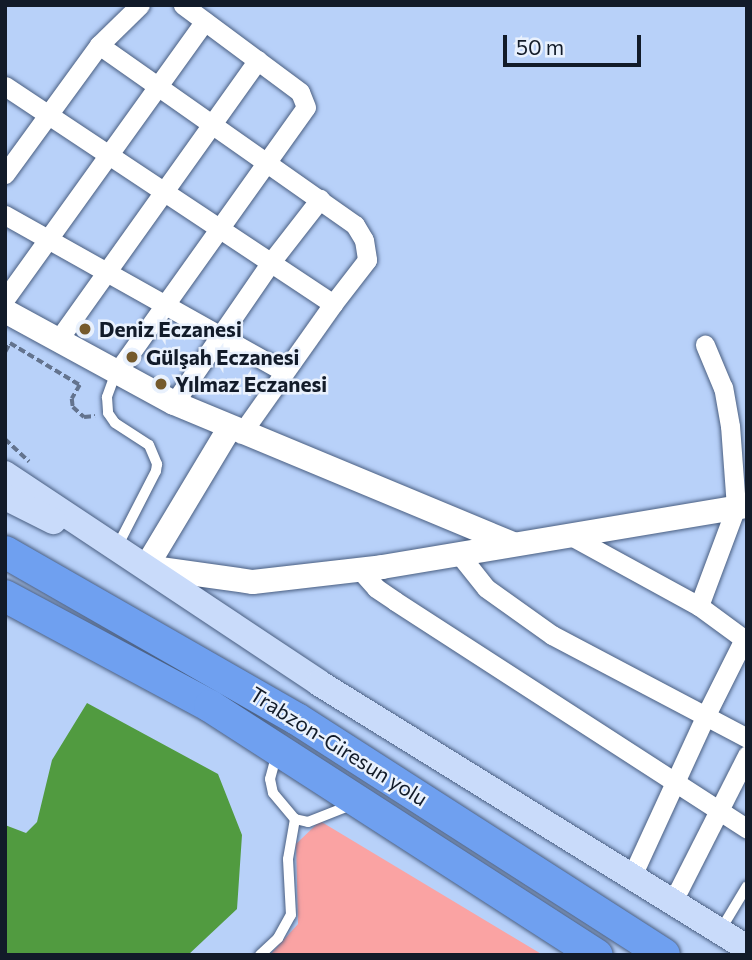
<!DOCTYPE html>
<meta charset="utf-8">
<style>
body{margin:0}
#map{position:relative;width:752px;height:960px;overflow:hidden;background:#b8d1f9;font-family:Commissioner,sans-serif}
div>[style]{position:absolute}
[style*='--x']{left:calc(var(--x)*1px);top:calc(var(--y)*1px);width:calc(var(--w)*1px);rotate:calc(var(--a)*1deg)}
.green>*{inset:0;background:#faa3a3}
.water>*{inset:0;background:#519b40}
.path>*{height:3.5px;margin-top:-1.75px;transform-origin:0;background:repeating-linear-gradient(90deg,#63738e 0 7px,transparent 0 10.5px)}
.roads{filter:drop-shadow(0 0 2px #495e81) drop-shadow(0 0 2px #495e81)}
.service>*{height:10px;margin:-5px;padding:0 5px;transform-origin:5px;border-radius:5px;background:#fff}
.minor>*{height:19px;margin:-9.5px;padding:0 9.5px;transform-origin:9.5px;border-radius:9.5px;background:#fff}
.tertiary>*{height:24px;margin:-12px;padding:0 12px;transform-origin:12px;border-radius:12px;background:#fff}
.secondary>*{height:26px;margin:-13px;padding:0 13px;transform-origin:13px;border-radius:13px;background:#c9dbfa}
.trunk>*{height:32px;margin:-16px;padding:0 16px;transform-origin:16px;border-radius:16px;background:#6fa0f0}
.dots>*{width:19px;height:19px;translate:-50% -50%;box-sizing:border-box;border:4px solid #e9f1fd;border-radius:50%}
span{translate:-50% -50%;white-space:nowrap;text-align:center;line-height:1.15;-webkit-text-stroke:5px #e9f1fd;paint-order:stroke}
.poi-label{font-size:21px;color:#121b29;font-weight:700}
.left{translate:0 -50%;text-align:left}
.street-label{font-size:21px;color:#121b29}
.frame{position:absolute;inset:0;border:7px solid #121b29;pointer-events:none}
.scale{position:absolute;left:503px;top:35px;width:138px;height:32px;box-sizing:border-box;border:4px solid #121b29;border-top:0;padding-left:9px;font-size:21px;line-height:24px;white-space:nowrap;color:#121b29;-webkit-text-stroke:5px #e9f1fd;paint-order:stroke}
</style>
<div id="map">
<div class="green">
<div style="clip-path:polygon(320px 821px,543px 955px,270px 955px,298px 924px,296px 844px)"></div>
</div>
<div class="water">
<div style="clip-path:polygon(87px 703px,218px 774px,242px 835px,237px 909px,188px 955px,5px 955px,5px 825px,26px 833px,37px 822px,52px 760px)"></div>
</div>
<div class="path">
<div style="--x:5;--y:352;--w:10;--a:-61"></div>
<div style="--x:10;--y:343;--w:82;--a:31"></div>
<div style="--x:80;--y:385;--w:16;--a:120"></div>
<div style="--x:72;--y:399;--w:8;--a:83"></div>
<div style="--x:73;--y:407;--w:15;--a:42"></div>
<div style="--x:84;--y:417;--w:11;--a:-5"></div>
<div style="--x:5;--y:439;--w:33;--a:43"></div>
</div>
<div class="roads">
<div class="service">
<div style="--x:116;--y:372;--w:27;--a:110"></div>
<div style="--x:107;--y:397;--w:16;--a:86"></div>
<div style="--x:108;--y:413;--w:12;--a:55"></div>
<div style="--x:115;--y:423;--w:40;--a:32.9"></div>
<div style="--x:149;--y:445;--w:21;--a:67"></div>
<div style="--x:157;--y:464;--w:7;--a:98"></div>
<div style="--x:156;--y:471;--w:85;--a:117.2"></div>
<div style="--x:277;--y:753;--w:27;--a:105"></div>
<div style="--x:270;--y:779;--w:14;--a:78"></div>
<div style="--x:273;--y:793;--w:34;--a:50"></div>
<div style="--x:295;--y:819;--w:13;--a:13"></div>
<div style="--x:308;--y:822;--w:46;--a:-21.6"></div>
<div style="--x:720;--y:931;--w:52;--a:-59"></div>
<div style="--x:260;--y:955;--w:25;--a:-43"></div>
<div style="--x:278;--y:938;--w:26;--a:-61"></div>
<div style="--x:291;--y:915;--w:56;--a:-93.1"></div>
<div style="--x:288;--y:859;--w:41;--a:-80.1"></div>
</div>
<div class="minor">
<div style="--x:99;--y:45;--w:313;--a:35.1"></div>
<div style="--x:355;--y:225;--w:17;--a:59"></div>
<div style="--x:364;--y:240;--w:20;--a:81"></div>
<div style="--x:367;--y:260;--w:56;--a:127.7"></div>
<div style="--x:5;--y:86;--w:394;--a:33.6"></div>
<div style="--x:333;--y:304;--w:159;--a:125.3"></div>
<div style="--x:5;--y:174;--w:160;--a:-53.9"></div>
<div style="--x:99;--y:45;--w:57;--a:-44.3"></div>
<div style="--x:5;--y:215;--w:319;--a:29.3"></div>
<div style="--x:5;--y:299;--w:342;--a:-54.3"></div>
<div style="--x:58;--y:340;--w:344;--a:-54.5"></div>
<div style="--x:117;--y:372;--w:325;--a:-54.5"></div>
<div style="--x:306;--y:107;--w:16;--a:-112"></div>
<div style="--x:300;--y:92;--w:146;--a:-143.4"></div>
<div style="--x:174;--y:403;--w:171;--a:-55.5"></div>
<div style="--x:271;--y:262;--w:80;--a:-52.1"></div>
<div style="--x:571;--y:536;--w:146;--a:28.7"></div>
<div style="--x:699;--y:606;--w:56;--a:36.3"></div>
<div style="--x:744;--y:639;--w:87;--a:116.6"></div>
<div style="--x:705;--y:717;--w:177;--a:114.7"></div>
<div style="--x:459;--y:554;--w:43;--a:51.5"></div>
<div style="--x:486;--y:588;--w:81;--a:35.5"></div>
<div style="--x:552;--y:635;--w:221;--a:27.8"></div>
<div style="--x:360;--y:570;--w:24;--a:48"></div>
<div style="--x:376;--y:588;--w:23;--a:34"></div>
<div style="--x:395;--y:601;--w:419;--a:32.9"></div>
<div style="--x:699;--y:606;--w:106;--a:-69.5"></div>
<div style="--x:736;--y:507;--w:81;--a:-94.2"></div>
<div style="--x:730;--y:426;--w:39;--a:-100"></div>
<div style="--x:723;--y:388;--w:47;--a:-112.7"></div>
<div style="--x:672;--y:903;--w:166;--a:-63.1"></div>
</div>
<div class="tertiary">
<div style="--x:5;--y:311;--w:192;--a:28.6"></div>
<div style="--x:174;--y:403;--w:366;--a:22.6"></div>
<div style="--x:229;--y:429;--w:161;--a:121"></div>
<div style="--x:146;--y:567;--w:108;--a:8"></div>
<div style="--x:253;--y:582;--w:130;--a:-6.6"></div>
<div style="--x:382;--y:567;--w:370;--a:-9.5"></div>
</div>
<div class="secondary">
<div style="--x:5;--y:474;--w:377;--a:33.6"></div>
<div style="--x:319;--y:683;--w:503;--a:31.76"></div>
<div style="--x:5;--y:497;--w:54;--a:26.6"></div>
</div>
<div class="trunk">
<div style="--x:5;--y:552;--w:336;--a:29.8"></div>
<div style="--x:297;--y:719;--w:436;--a:32.7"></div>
<div style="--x:5;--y:596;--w:233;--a:28.2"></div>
<div style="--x:210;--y:706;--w:460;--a:32.8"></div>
</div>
</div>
<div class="dots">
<div style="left:85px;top:329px;background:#755a2c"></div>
<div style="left:132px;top:357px;background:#755a2c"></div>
<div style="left:161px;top:384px;background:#755a2c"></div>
</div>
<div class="poi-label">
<span class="left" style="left:99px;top:329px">Deniz Eczanesi</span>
<span class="left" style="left:146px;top:357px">Gülşah Eczanesi</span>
<span class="left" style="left:175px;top:384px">Yılmaz Eczanesi</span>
</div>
<div class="street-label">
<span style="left:339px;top:746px;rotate:32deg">Trabzon-Giresun yolu</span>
</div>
<div class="frame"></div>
<div class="scale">50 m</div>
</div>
